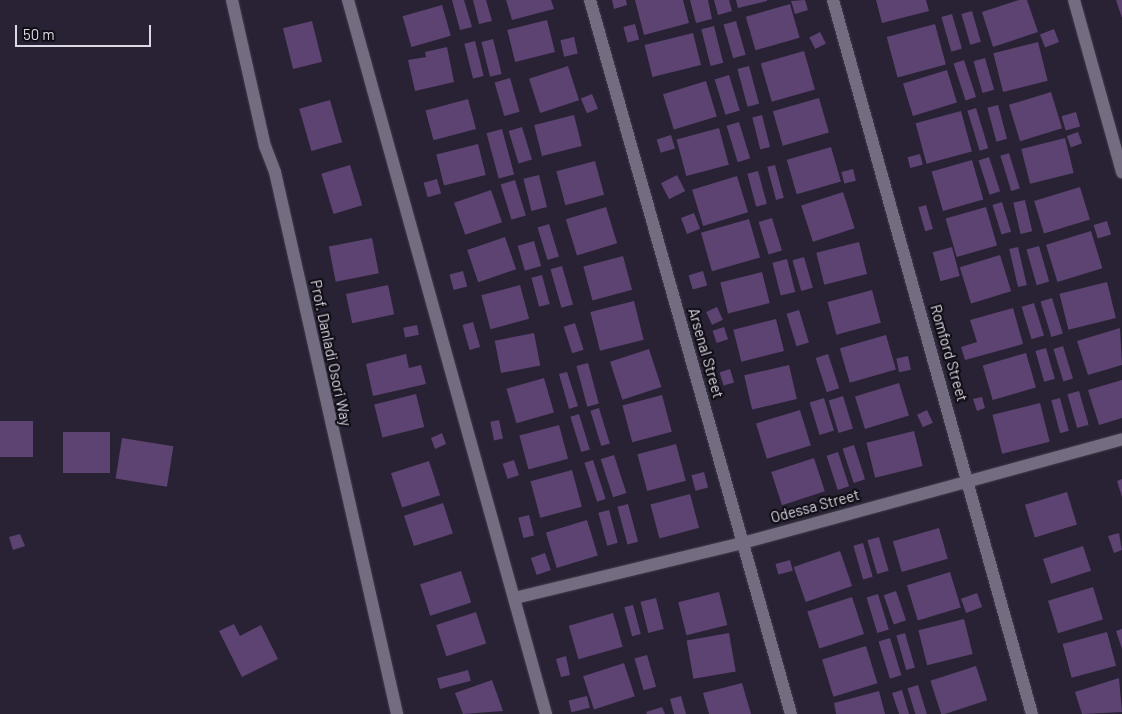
<!DOCTYPE html>
<style>
body{margin:0}
#map{position:relative;width:1122px;height:714px;overflow:hidden;background:#282234;font-family:Barlow,sans-serif}
div>[style]{position:absolute}
[style*='--x']{left:calc(var(--x)*1px);top:calc(var(--y)*1px);width:calc(var(--w)*1px);rotate:calc(var(--a)*1deg)}
.building>*{inset:0;background:#5c4371;transform-origin:0 0}
.roads{filter:drop-shadow(0 0 1px #423c4b) drop-shadow(0 0 1px #423c4b)}
.minor>*{height:12px;margin:-6px;padding:0 6px;transform-origin:6px;border-radius:6px;background:#746d82}
span{translate:-50% -50%;white-space:nowrap;text-align:center;line-height:1.15;-webkit-text-stroke:4.5px #100d15;paint-order:stroke}
.street-label{font-size:15px;color:#dcd8e4}
.scale{position:absolute;left:15px;top:25px;width:136px;height:22px;box-sizing:border-box;border:2px solid #dcd8e4;border-top:0;padding-left:6px;font-size:15px;line-height:18px;white-space:nowrap;color:#dcd8e4;-webkit-text-stroke:4px #100d15;paint-order:stroke}
</style>
<div id="map">
<div class="building">
<div style="clip-path:polygon(452px 0,464px 0,472px 27px,460px 30px)"></div>
<div style="clip-path:polygon(473px 0,486px 0,492px 21px,479px 24px)"></div>
<div style="clip-path:polygon(506px 0,551px 0,554px 9px,512px 20px)"></div>
<div style="clip-path:polygon(612px 0,626px 0,627px 5px,614px 9px)"></div>
<div style="clip-path:polygon(635px 0,683px 0,689px 23px,644px 35px)"></div>
<div style="clip-path:polygon(690px 0,708px 0,712px 19px,696px 23px)"></div>
<div style="clip-path:polygon(714px 0,729px 0,732px 11px,718px 15px)"></div>
<div style="clip-path:polygon(736px 0,767px 0,767px 1px,738px 8px)"></div>
<div style="clip-path:polygon(805px 0,808px 10px,795px 14px,791px 1px)"></div>
<div style="clip-path:polygon(876px 0,926px 0,929px 11px,882px 23px)"></div>
<div style="clip-path:polygon(1019px 0,1027px 0,1038px 32px,993px 47px,982px 12px)"></div>
<div style="clip-path:polygon(1116px 0,1122px 0,1122px 18px)"></div>
<div style="left:790px;top:4px;width:35px;height:46px;rotate:74deg"></div>
<div style="left:442px;top:5px;width:32px;height:41px;rotate:74deg"></div>
<div style="left:972px;top:11px;width:32px;height:11px;rotate:74deg"></div>
<div style="left:952px;top:14px;width:36px;height:11px;rotate:74deg"></div>
<div style="left:547px;top:20px;width:33px;height:41px;rotate:76deg"></div>
<div style="left:312px;top:21px;width:42px;height:30px;rotate:76deg"></div>
<div style="left:736px;top:21px;width:35px;height:13px;rotate:74deg"></div>
<div style="left:635px;top:24px;width:16px;height:12px;rotate:75deg"></div>
<div style="left:935px;top:24px;width:42px;height:50px;rotate:75deg"></div>
<div style="left:714px;top:26px;width:38px;height:13px;rotate:76deg"></div>
<div style="left:1054px;top:29px;width:14px;height:15px;rotate:69deg"></div>
<div style="left:820px;top:32px;width:13px;height:12px;rotate:63deg"></div>
<div style="left:693px;top:33px;width:33px;height:50px;rotate:76deg"></div>
<div style="left:574px;top:37px;width:17px;height:14px;rotate:77deg"></div>
<div style="left:493px;top:39px;width:36px;height:12px;rotate:76deg"></div>
<div style="left:475px;top:41px;width:36px;height:11px;rotate:76deg"></div>
<div style="left:1038px;top:42px;width:40px;height:46px;rotate:76deg"></div>
<div style="clip-path:polygon(447px 47px,454px 82px,415px 91px,408px 60px,426px 57px,425px 52px)"></div>
<div style="left:804px;top:51px;width:40px;height:45px;rotate:74deg"></div>
<div style="left:985px;top:58px;width:33px;height:12px;rotate:74deg"></div>
<div style="left:964px;top:60px;width:39px;height:11px;rotate:72deg"></div>
<div style="left:568px;top:66px;width:36px;height:41px;rotate:72deg"></div>
<div style="left:749px;top:66px;width:39px;height:12px;rotate:75deg"></div>
<div style="left:947px;top:70px;width:34px;height:46px;rotate:73deg"></div>
<div style="left:729px;top:75px;width:37px;height:15px;rotate:73deg"></div>
<div style="left:510px;top:78px;width:35px;height:16px;rotate:74deg"></div>
<div style="left:706px;top:81px;width:37px;height:45px;rotate:73deg"></div>
<div style="left:1051px;top:92px;width:38px;height:44px;rotate:73deg"></div>
<div style="left:592px;top:94px;width:16px;height:12px;rotate:68deg"></div>
<div style="left:819px;top:98px;width:36px;height:48px;rotate:74deg"></div>
<div style="left:468px;top:99px;width:31px;height:44px;rotate:75deg"></div>
<div style="left:330px;top:100px;width:44px;height:32px;rotate:74deg"></div>
<div style="left:998px;top:105px;width:35px;height:11px;rotate:75deg"></div>
<div style="left:976px;top:108px;width:42px;height:9px;rotate:73deg"></div>
<div style="left:961px;top:111px;width:42px;height:47px;rotate:75deg"></div>
<div style="left:1076px;top:112px;width:15px;height:15px;rotate:74deg"></div>
<div style="left:574px;top:115px;width:32px;height:41px;rotate:76deg"></div>
<div style="left:762px;top:115px;width:33px;height:10px;rotate:76deg"></div>
<div style="left:739px;top:122px;width:38px;height:13px;rotate:73deg"></div>
<div style="left:522px;top:127px;width:34px;height:14px;rotate:73deg"></div>
<div style="left:719px;top:128px;width:38px;height:44px;rotate:75deg"></div>
<div style="left:502px;top:129px;width:47px;height:16px;rotate:75deg"></div>
<div style="left:1078px;top:132px;width:12px;height:12px;rotate:70deg"></div>
<div style="left:671px;top:135px;width:14px;height:15px;rotate:73deg"></div>
<div style="left:1065px;top:138px;width:36px;height:45px;rotate:76deg"></div>
<div style="left:478px;top:144px;width:32px;height:43px;rotate:76deg"></div>
<div style="left:831px;top:147px;width:36px;height:46px;rotate:74deg"></div>
<div style="left:1009px;top:153px;width:37px;height:9px;rotate:73deg"></div>
<div style="left:920px;top:154px;width:11px;height:13px;rotate:75deg"></div>
<div style="left:989px;top:157px;width:36px;height:11px;rotate:72deg"></div>
<div style="left:972px;top:160px;width:41px;height:42px;rotate:74deg"></div>
<div style="left:595px;top:161px;width:35px;height:40px;rotate:75deg"></div>
<div style="left:350px;top:165px;width:42px;height:30px;rotate:73deg"></div>
<div style="left:775px;top:165px;width:34px;height:8px;rotate:75deg"></div>
<div style="left:853px;top:169px;width:12px;height:12px;rotate:76deg"></div>
<div style="left:758px;top:171px;width:34px;height:11px;rotate:75deg"></div>
<div style="left:539px;top:175px;width:33px;height:16px;rotate:76deg"></div>
<div style="left:677px;top:175px;width:18px;height:18px;rotate:63deg"></div>
<div style="left:737px;top:176px;width:38px;height:47px;rotate:73deg"></div>
<div style="left:437px;top:179px;width:15px;height:14px;rotate:74deg"></div>
<div style="left:515px;top:180px;width:37px;height:15px;rotate:73deg"></div>
<div style="left:1080px;top:187px;width:34px;height:48px;rotate:73deg"></div>
<div style="left:491px;top:190px;width:34px;height:39px;rotate:71deg"></div>
<div style="left:843px;top:192px;width:38px;height:44px;rotate:72deg"></div>
<div style="left:1025px;top:200px;width:32px;height:12px;rotate:77deg"></div>
<div style="left:1002px;top:202px;width:31px;height:10px;rotate:73deg"></div>
<div style="left:926px;top:205px;width:25px;height:8px;rotate:74deg"></div>
<div style="left:606px;top:207px;width:38px;height:42px;rotate:73deg"></div>
<div style="left:986px;top:207px;width:40px;height:42px;rotate:74deg"></div>
<div style="left:694px;top:213px;width:17px;height:14px;rotate:69deg"></div>
<div style="left:772px;top:218px;width:34px;height:14px;rotate:73deg"></div>
<div style="left:749px;top:219px;width:40px;height:50px;rotate:74deg"></div>
<div style="left:1107px;top:221px;width:14px;height:14px;rotate:73deg"></div>
<div style="left:549px;top:224px;width:34px;height:12px;rotate:73deg"></div>
<div style="left:1091px;top:231px;width:39px;height:47px;rotate:73deg"></div>
<div style="left:505px;top:237px;width:34px;height:40px;rotate:71deg"></div>
<div style="left:372px;top:238px;width:36px;height:44px;rotate:79deg"></div>
<div style="left:534px;top:241px;width:26px;height:17px;rotate:74deg"></div>
<div style="left:859px;top:242px;width:33px;height:44px;rotate:76deg"></div>
<div style="left:1039px;top:246px;width:37px;height:13px;rotate:74deg"></div>
<div style="left:952px;top:247px;width:30px;height:20px;rotate:75deg"></div>
<div style="left:1018px;top:247px;width:39px;height:9px;rotate:77deg"></div>
<div style="left:1000px;top:255px;width:38px;height:42px;rotate:73deg"></div>
<div style="left:623px;top:256px;width:35px;height:41px;rotate:75deg"></div>
<div style="left:804px;top:257px;width:32px;height:12px;rotate:74deg"></div>
<div style="left:787px;top:259px;width:34px;height:15px;rotate:76deg"></div>
<div style="left:562px;top:266px;width:40px;height:12px;rotate:74deg"></div>
<div style="left:463px;top:271px;width:16px;height:14px;rotate:75deg"></div>
<div style="left:703px;top:271px;width:15px;height:15px;rotate:74deg"></div>
<div style="left:762px;top:272px;width:32px;height:43px;rotate:76deg"></div>
<div style="left:542px;top:275px;width:30px;height:11px;rotate:75deg"></div>
<div style="left:1107px;top:282px;width:37px;height:49px;rotate:76deg"></div>
<div style="left:388px;top:285px;width:30px;height:43px;rotate:78deg"></div>
<div style="left:520px;top:285px;width:35px;height:40px;rotate:75deg"></div>
<div style="left:872px;top:290px;width:34px;height:46px;rotate:75deg"></div>
<div style="left:1052px;top:298px;width:37px;height:12px;rotate:73deg"></div>
<div style="left:634px;top:301px;width:40px;height:45px;rotate:76deg"></div>
<div style="left:1034px;top:303px;width:34px;height:13px;rotate:73deg"></div>
<div style="left:717px;top:307px;width:14px;height:12px;rotate:65deg"></div>
<div style="clip-path:polygon(1013px 308px,1023px 344px,965px 360px,961px 347px,977px 342px,970px 320px)"></div>
<div style="left:799px;top:310px;width:34px;height:13px;rotate:73deg"></div>
<div style="left:776px;top:319px;width:33px;height:44px;rotate:76deg"></div>
<div style="left:473px;top:322px;width:26px;height:11px;rotate:74deg"></div>
<div style="left:575px;top:323px;width:28px;height:12px;rotate:72deg"></div>
<div style="left:417px;top:325px;width:10px;height:14px;rotate:79deg"></div>
<div style="left:724px;top:327px;width:13px;height:12px;rotate:72deg"></div>
<div style="clip-path:polygon(1120px 328px,1122px 365px,1088px 375px,1077px 341px)"></div>
<div style="left:534px;top:333px;width:33px;height:40px;rotate:79deg"></div>
<div style="left:886px;top:335px;width:36px;height:48px;rotate:74deg"></div>
<div style="left:1063px;top:346px;width:34px;height:10px;rotate:73deg"></div>
<div style="left:1046px;top:348px;width:32px;height:11px;rotate:74deg"></div>
<div style="left:649px;top:349px;width:40px;height:41px;rotate:72deg"></div>
<div style="left:1026px;top:353px;width:36px;height:45px;rotate:74deg"></div>
<div style="clip-path:polygon(406px 354px,409px 368px,421px 365px,426px 384px,373px 396px,366px 364px)"></div>
<div style="left:828px;top:354px;width:36px;height:13px;rotate:72deg"></div>
<div style="left:908px;top:356px;width:14px;height:12px;rotate:78deg"></div>
<div style="left:588px;top:363px;width:42px;height:12px;rotate:75deg"></div>
<div style="left:789px;top:365px;width:35px;height:46px;rotate:77deg"></div>
<div style="left:730px;top:369px;width:14px;height:11px;rotate:73deg"></div>
<div style="clip-path:polygon(567px 372px,578px 406px,569px 409px,559px 374px)"></div>
<div style="left:544px;top:378px;width:36px;height:39px;rotate:74deg"></div>
<div style="clip-path:polygon(1122px 380px,1122px 418px,1099px 425px,1088px 390px)"></div>
<div style="left:899px;top:383px;width:34px;height:46px;rotate:73deg"></div>
<div style="left:1079px;top:391px;width:35px;height:12px;rotate:74deg"></div>
<div style="left:416px;top:394px;width:34px;height:43px;rotate:76deg"></div>
<div style="left:662px;top:395px;width:38px;height:41px;rotate:75deg"></div>
<div style="left:843px;top:396px;width:34px;height:15px;rotate:73deg"></div>
<div style="clip-path:polygon(982px 397px,985px 408px,977px 411px,973px 399px)"></div>
<div style="left:824px;top:398px;width:34px;height:15px;rotate:73deg"></div>
<div style="left:1060px;top:398px;width:34px;height:9px;rotate:75deg"></div>
<div style="left:1040px;top:403px;width:40px;height:49px;rotate:76deg"></div>
<div style="left:599px;top:408px;width:37px;height:9px;rotate:73deg"></div>
<div style="left:800px;top:410px;width:37px;height:46px;rotate:73deg"></div>
<div style="left:927px;top:410px;width:14px;height:11px;rotate:65deg"></div>
<div style="left:579px;top:414px;width:37px;height:9px;rotate:73deg"></div>
<div style="left:499px;top:420px;width:19px;height:9px;rotate:78deg"></div>
<div style="left:33px;top:421px;width:36px;height:33px;rotate:90deg"></div>
<div style="left:559px;top:425px;width:35px;height:41px;rotate:75deg"></div>
<div style="left:914px;top:431px;width:36px;height:49px;rotate:76deg"></div>
<div style="left:110px;top:432px;width:41px;height:47px;rotate:90deg"></div>
<div style="clip-path:polygon(442px 433px,446px 444px,435px 449px,431px 438px)"></div>
<div style="left:122px;top:438px;width:52px;height:41px;rotate:9deg"></div>
<div style="left:676px;top:444px;width:38px;height:40px;rotate:75deg"></div>
<div style="left:854px;top:445px;width:36px;height:12px;rotate:72deg"></div>
<div style="left:838px;top:452px;width:36px;height:12px;rotate:72deg"></div>
<div style="left:614px;top:455px;width:40px;height:14px;rotate:72deg"></div>
<div style="left:814px;top:458px;width:35px;height:45px;rotate:72deg"></div>
<div style="left:514px;top:460px;width:16px;height:12px;rotate:72deg"></div>
<div style="left:593px;top:460px;width:41px;height:9px;rotate:72deg"></div>
<div style="left:429px;top:461px;width:36px;height:40px;rotate:72deg"></div>
<div style="left:572px;top:470px;width:38px;height:43px;rotate:75deg"></div>
<div style="left:704px;top:472px;width:16px;height:13px;rotate:75deg"></div>
<div style="clip-path:polygon(1122px 479px,1122px 497px,1117px 481px)"></div>
<div style="left:1067px;top:492px;width:34px;height:44px;rotate:73deg"></div>
<div style="left:690px;top:494px;width:35px;height:41px;rotate:75deg"></div>
<div style="left:443px;top:503px;width:32px;height:41px;rotate:72deg"></div>
<div style="left:628px;top:504px;width:39px;height:11px;rotate:75deg"></div>
<div style="left:609px;top:510px;width:34px;height:11px;rotate:75deg"></div>
<div style="left:529px;top:515px;width:21px;height:11px;rotate:76deg"></div>
<div style="left:587px;top:520px;width:37px;height:43px;rotate:73deg"></div>
<div style="left:939px;top:528px;width:32px;height:48px;rotate:74deg"></div>
<div style="clip-path:polygon(1119px 533px,1122px 550px,1114px 553px,1108px 536px)"></div>
<div style="clip-path:polygon(20px 534px,25px 546px,13px 550px,9px 537px)"></div>
<div style="left:879px;top:537px;width:35px;height:12px;rotate:74deg"></div>
<div style="left:863px;top:543px;width:35px;height:10px;rotate:74deg"></div>
<div style="left:1083px;top:546px;width:26px;height:42px;rotate:72deg"></div>
<div style="left:840px;top:551px;width:37px;height:49px;rotate:71deg"></div>
<div style="left:545px;top:553px;width:18px;height:15px;rotate:71deg"></div>
<div style="left:790px;top:560px;width:11px;height:15px;rotate:75deg"></div>
<div style="left:461px;top:571px;width:33px;height:43px;rotate:72deg"></div>
<div style="left:950px;top:572px;width:37px;height:45px;rotate:73deg"></div>
<div style="left:1093px;top:587px;width:34px;height:47px;rotate:73deg"></div>
<div style="left:896px;top:591px;width:31px;height:13px;rotate:71deg"></div>
<div style="left:719px;top:592px;width:34px;height:42px;rotate:76deg"></div>
<div style="left:977px;top:593px;width:15px;height:17px;rotate:70deg"></div>
<div style="left:878px;top:594px;width:37px;height:12px;rotate:73deg"></div>
<div style="left:852px;top:597px;width:39px;height:47px;rotate:72deg"></div>
<div style="left:656px;top:598px;width:32px;height:16px;rotate:76deg"></div>
<div style="left:633px;top:605px;width:30px;height:9px;rotate:75deg"></div>
<div style="left:476px;top:612px;width:33px;height:42px;rotate:72deg"></div>
<div style="left:613px;top:613px;width:35px;height:46px;rotate:74deg"></div>
<div style="left:964px;top:619px;width:36px;height:47px;rotate:76deg"></div>
<div style="clip-path:polygon(234px 624px,240px 636px,261px 625px,278px 659px,242px 677px,219px 631px)"></div>
<div style="clip-path:polygon(1122px 629px,1122px 649px,1116px 631px)"></div>
<div style="left:1107px;top:632px;width:35px;height:46px;rotate:75deg"></div>
<div style="left:729px;top:633px;width:39px;height:43px;rotate:80deg"></div>
<div style="left:905px;top:633px;width:36px;height:9px;rotate:74deg"></div>
<div style="left:890px;top:638px;width:39px;height:12px;rotate:73deg"></div>
<div style="left:866px;top:646px;width:39px;height:46px;rotate:73deg"></div>
<div style="left:647px;top:655px;width:33px;height:13px;rotate:74deg"></div>
<div style="clip-path:polygon(566px 656px,570px 675px,561px 677px,556px 659px)"></div>
<div style="left:624px;top:663px;width:35px;height:43px;rotate:72deg"></div>
<div style="left:976px;top:666px;width:36px;height:48px;rotate:72deg"></div>
<div style="left:468px;top:670px;width:11px;height:32px;rotate:75deg"></div>
<div style="clip-path:polygon(1119px 678px,1122px 712px,1082px 714px,1075px 692px)"></div>
<div style="clip-path:polygon(492px 680px,503px 711px,463px 714px,455px 693px)"></div>
<div style="clip-path:polygon(742px 683px,751px 714px,709px 714px,703px 693px)"></div>
<div style="left:918px;top:685px;width:30px;height:11px;rotate:73deg"></div>
<div style="clip-path:polygon(902px 690px,909px 714px,899px 714px,892px 693px)"></div>
<div style="clip-path:polygon(879px 691px,885px 714px,836px 714px,834px 703px)"></div>
<div style="left:587px;top:696px;width:12px;height:19px;rotate:76deg"></div>
<div style="clip-path:polygon(681px 696px,686px 714px,674px 714px,670px 699px)"></div>
<div style="clip-path:polygon(662px 707px,665px 714px,647px 714px,646px 712px)"></div>
</div>
<div class="roads">
<div class="minor">
<div style="--x:232;--y:0;--w:150;--a:77.3"></div>
<div style="--x:265;--y:146;--w:28;--a:69"></div>
<div style="--x:275;--y:172;--w:556;--a:77.31"></div>
<div style="--x:348;--y:0;--w:741;--a:74.5"></div>
<div style="--x:590;--y:0;--w:742;--a:74.28"></div>
<div style="--x:833;--y:0;--w:741;--a:74.43"></div>
<div style="--x:1074;--y:0;--w:179;--a:74.4"></div>
<div style="--x:515;--y:598;--w:235;--a:-13.6"></div>
<div style="--x:743;--y:543;--w:393;--a:-15.3"></div>
</div>
</div>
<div class="street-label">
<span style="left:331px;top:353px;rotate:78deg">Prof. Danladi Osori Way</span>
<span style="left:706px;top:353px;rotate:74deg">Arsenal Street</span>
<span style="left:949px;top:353px;rotate:74deg">Romford Street</span>
<span style="left:815px;top:506px;rotate:-15deg">Odessa Street</span>
</div>
<div class="scale">50 m</div>
</div>
